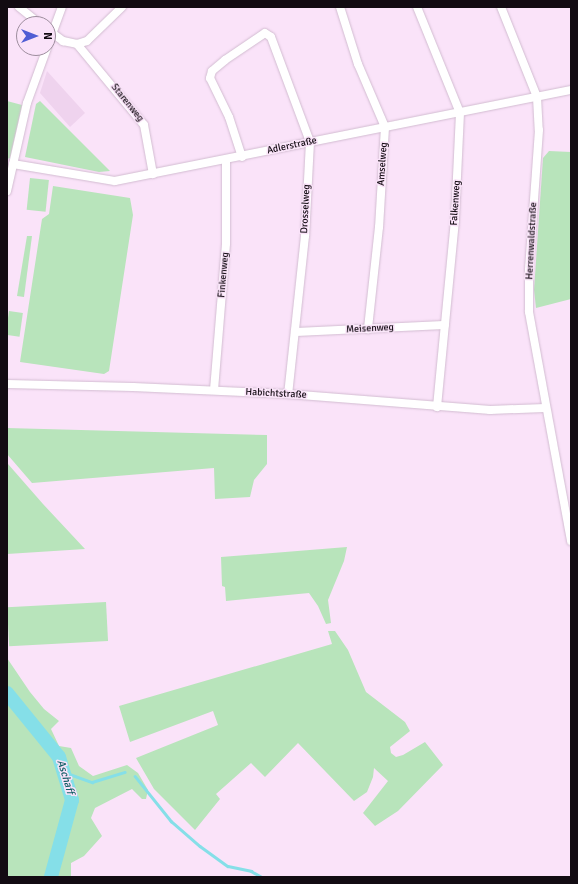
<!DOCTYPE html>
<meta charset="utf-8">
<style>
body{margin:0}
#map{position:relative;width:578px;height:884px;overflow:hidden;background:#fae3f9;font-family:Signika,sans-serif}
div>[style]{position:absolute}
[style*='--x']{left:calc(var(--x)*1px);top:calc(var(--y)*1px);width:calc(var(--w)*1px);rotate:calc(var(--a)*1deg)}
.built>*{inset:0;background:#efd3ee}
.green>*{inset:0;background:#b8e4bb;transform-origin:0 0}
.stream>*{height:2.5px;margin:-1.25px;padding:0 1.25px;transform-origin:1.25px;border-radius:1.25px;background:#85dfe8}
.river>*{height:14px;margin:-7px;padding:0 7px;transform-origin:7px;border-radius:7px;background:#85dfe8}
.roads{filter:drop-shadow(0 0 1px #d2bcd1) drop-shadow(0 0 1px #d2bcd1)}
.minor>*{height:8px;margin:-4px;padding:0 4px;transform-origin:4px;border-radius:4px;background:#fff}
span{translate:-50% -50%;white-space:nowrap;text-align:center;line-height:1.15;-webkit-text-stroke:3px #fae3f9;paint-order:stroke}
.street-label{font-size:10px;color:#120b12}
.water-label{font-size:11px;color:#125f66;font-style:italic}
.frame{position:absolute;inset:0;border:8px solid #120b12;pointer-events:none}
.north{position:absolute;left:16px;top:16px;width:40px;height:40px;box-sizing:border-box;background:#fae3f9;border:1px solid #9d8d9d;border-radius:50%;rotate:90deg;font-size:11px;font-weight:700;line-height:16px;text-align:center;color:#120b12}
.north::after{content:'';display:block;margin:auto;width:14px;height:18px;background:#505ed4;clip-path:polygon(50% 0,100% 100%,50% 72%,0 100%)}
</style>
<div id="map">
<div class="built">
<div style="clip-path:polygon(47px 71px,85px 113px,70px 127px,40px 93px)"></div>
</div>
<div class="green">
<div style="clip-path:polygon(7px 101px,22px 105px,10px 158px,7px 159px)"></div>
<div style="clip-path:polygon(40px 101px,110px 171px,99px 172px,25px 157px,36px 104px)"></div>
<div style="clip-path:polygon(549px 151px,571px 152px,571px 299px,536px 308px,534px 290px,543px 158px)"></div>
<div style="left:30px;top:178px;width:19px;height:32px;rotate:6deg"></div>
<div style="clip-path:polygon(53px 186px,130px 198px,133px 215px,109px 371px,104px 374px,20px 362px,42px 219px,49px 214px)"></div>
<div style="clip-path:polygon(27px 236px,32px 236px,24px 297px,17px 296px)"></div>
<div style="left:9px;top:311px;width:14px;height:24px;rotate:8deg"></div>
<div style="clip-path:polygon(7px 428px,267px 435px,267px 464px,254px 480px,250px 497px,215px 499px,214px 468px,32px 483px,7px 454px)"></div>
<div style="clip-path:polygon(8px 464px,43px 504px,85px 549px,7px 554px)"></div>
<div style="clip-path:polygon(347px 547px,344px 561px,328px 600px,331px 623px,326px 624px,318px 606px,309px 593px,226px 601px,225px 587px,222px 586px,221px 557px)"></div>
<div style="left:106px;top:602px;width:39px;height:99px;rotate:87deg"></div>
<div style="clip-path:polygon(328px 631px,335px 631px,348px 650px,366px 692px,405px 722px,410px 731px,390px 747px,391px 753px,396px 757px,403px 755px,425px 742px,443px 765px,398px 811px,375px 826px,363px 813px,388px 781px,374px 768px,373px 777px,367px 792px,354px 801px,298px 743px,265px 777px,251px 763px,216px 794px,220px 799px,195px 830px,154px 789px,136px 758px,218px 725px,213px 711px,130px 742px,119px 706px,332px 644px)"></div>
<div style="clip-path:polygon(7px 658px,30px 692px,44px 709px,59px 721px,51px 729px,59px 746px,71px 748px,79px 766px,93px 776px,127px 765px,138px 773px,148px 790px,146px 799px,142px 799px,132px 789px,95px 808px,91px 818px,102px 836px,84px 856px,71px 863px,71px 877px,7px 877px)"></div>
</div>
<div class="stream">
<div style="--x:64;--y:772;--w:30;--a:20"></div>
<div style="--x:92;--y:782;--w:34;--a:-17"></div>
<div style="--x:135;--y:776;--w:58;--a:51.3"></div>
<div style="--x:171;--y:821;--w:38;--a:41"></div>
<div style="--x:200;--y:846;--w:34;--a:36"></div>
<div style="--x:228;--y:866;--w:24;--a:12"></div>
<div style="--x:251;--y:871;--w:13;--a:29"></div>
</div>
<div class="river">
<div style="--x:7;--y:693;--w:82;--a:50.9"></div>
<div style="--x:59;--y:757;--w:45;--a:73.2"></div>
<div style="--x:72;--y:800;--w:80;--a:105.3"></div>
</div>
<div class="roads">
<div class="minor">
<div style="--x:19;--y:7;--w:27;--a:39"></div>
<div style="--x:340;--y:7;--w:60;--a:72.5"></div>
<div style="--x:358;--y:64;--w:69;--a:66.8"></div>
<div style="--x:385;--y:127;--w:100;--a:93.4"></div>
<div style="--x:379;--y:227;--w:103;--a:96.2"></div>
<div style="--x:417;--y:7;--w:114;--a:67.9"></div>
<div style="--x:460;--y:113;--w:107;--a:92.7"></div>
<div style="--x:455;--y:220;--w:188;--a:95.5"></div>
<div style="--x:501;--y:7;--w:97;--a:68.2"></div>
<div style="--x:537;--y:97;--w:33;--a:87"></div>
<div style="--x:539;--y:130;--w:141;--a:94.1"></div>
<div style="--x:529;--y:271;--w:41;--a:90"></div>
<div style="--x:529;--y:312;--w:233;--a:79.6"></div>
<div style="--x:48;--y:30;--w:19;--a:36"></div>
<div style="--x:63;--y:41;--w:14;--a:12"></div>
<div style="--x:77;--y:44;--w:10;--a:-17"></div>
<div style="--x:87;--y:41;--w:49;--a:-44.2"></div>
<div style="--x:77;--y:44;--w:105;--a:50.4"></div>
<div style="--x:144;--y:125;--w:50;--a:79.6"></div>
<div style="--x:48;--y:45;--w:40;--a:-69.8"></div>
<div style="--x:242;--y:157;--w:42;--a:-108"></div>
<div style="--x:229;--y:117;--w:43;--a:-116"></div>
<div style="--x:210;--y:78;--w:7;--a:-74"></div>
<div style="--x:212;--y:71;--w:17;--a:-40"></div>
<div style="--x:225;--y:60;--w:48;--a:-34"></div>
<div style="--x:265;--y:33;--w:7;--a:34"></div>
<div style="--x:271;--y:37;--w:112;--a:69.6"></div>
<div style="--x:310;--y:142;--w:94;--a:93"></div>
<div style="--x:305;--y:236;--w:159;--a:96.1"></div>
<div style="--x:13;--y:164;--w:103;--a:9.5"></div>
<div style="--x:115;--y:181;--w:465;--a:-11.3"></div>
<div style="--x:7;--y:191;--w:90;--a:-77.2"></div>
<div style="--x:27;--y:103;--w:59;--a:-70"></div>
<div style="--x:295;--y:332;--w:150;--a:-2.7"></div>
<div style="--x:7;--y:384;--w:126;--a:1.4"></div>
<div style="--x:133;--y:387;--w:155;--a:2.6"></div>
<div style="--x:288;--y:394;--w:203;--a:4.5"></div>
<div style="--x:490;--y:410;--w:55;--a:-2.1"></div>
<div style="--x:214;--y:390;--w:147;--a:-85.3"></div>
<div style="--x:226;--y:243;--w:83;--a:-90"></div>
</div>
</div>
<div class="street-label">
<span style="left:127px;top:103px;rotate:51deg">Starenweg</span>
<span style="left:292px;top:146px;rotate:-12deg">Adlerstraße</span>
<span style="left:383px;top:164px;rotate:-86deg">Amselweg</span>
<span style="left:456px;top:203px;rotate:-86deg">Falkenweg</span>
<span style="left:306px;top:209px;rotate:-87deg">Drosselweg</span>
<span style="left:532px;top:241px;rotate:-87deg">Herrenwaldstraße</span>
<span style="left:224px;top:275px;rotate:-85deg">Finkenweg</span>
<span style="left:370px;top:329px;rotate:-3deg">Meisenweg</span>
<span style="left:276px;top:394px;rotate:3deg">Habichtstraße</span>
</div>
<div class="water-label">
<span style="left:65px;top:777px;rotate:73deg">Aschaff</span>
</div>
<div class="frame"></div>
<div class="north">N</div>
</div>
